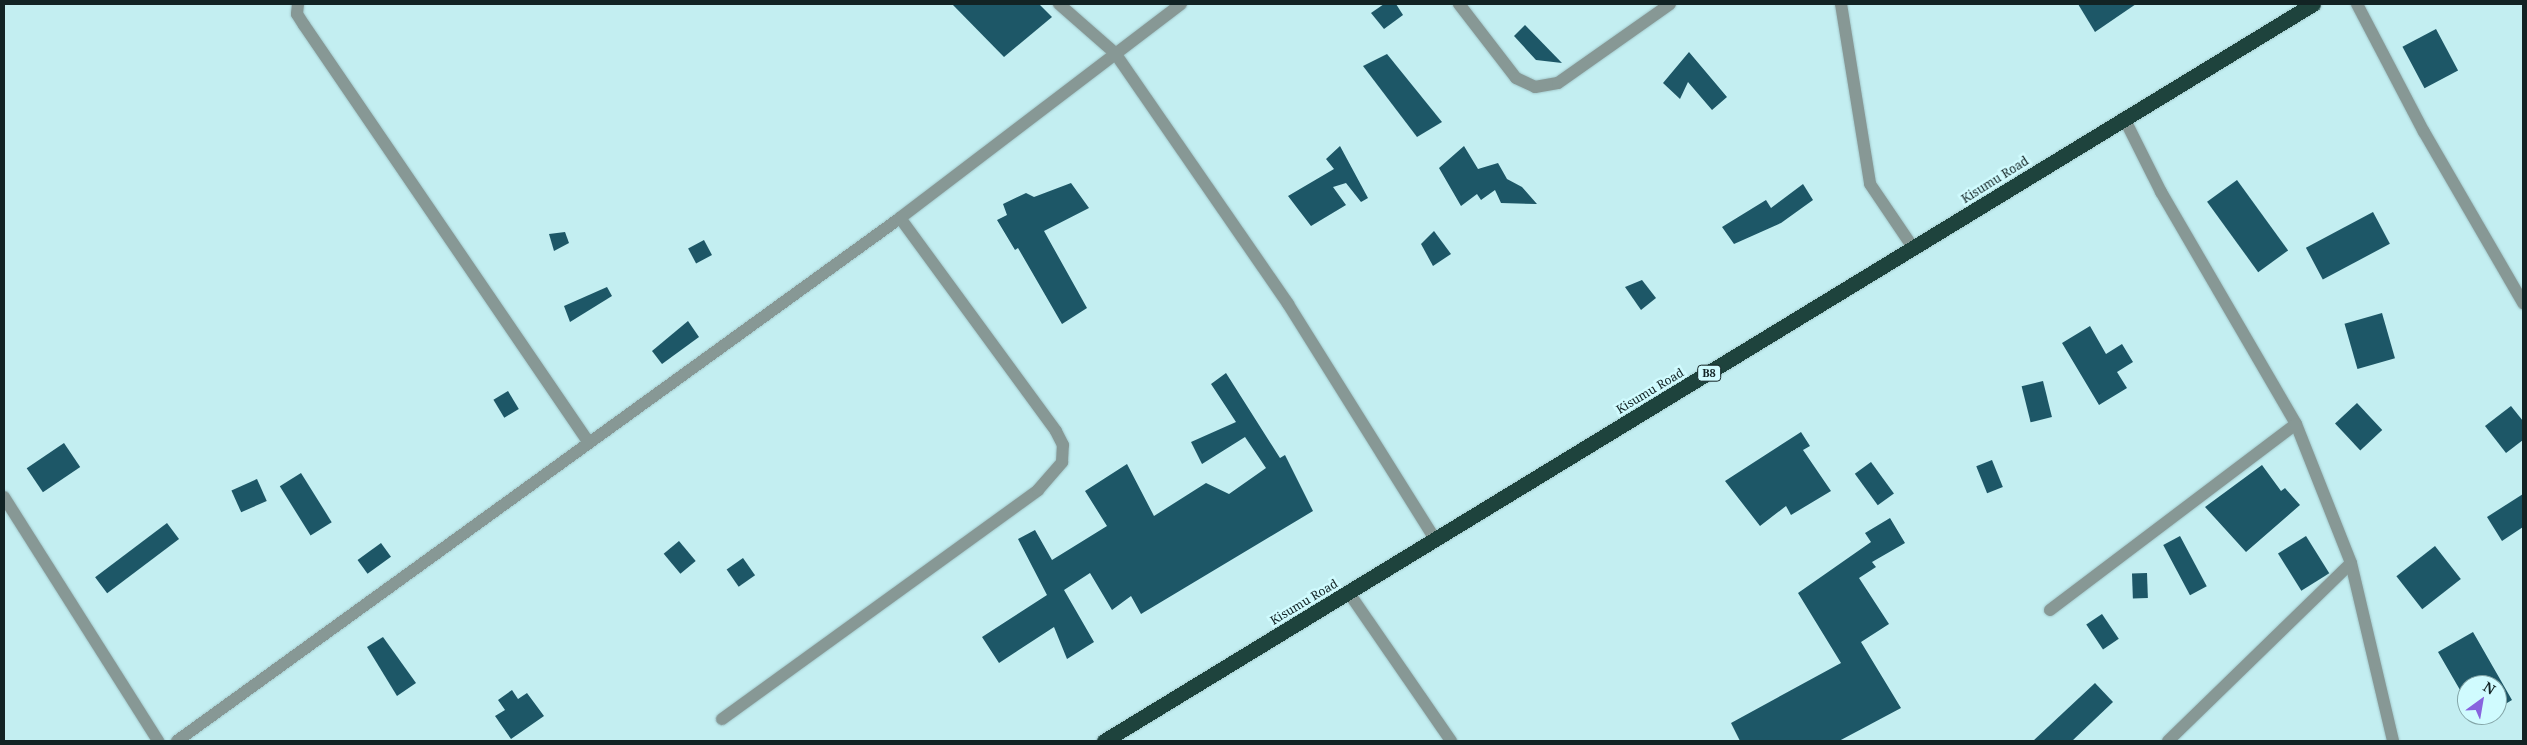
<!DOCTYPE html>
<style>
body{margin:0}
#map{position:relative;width:2527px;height:745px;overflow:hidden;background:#c3eef1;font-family:"Noto Serif",serif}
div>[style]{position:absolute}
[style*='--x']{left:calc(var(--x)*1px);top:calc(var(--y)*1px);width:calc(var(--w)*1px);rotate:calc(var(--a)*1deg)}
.building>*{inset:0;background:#1d5767;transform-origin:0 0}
.roads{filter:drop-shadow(0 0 1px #a3c9cc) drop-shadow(0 0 1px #a3c9cc)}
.minor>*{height:12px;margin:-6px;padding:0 6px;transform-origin:6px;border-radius:6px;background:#879895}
.highway>*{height:15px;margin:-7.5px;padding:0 7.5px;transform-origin:7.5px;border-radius:7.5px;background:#1e433d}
span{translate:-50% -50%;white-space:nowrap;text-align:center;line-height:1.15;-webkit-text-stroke:5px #d0fbfe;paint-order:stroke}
.shield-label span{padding:1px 4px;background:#d0fbfe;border:1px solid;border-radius:4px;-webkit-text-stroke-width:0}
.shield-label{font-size:11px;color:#122324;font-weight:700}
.street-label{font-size:12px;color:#122324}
.frame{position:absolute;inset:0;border:5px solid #122324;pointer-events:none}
.north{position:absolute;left:2457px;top:675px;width:50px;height:50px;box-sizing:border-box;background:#d0fbfe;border:1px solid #84a5a7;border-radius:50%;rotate:32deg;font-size:14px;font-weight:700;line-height:20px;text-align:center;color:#122324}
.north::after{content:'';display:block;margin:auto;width:18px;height:22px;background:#8863de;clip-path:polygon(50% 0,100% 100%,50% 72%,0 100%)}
</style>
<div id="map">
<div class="building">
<div style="clip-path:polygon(952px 4px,1039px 4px,1052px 17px,1004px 57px)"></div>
<div style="clip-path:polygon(1384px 4px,1396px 4px,1403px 15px,1384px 29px,1371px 13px)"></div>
<div style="clip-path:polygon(2078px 4px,2136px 4px,2095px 32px)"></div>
<div style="clip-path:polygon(1525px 25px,1562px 63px,1536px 60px,1514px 36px)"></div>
<div style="left:2436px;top:29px;width:47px;height:38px;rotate:62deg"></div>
<div style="clip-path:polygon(1689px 52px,1727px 97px,1712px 110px,1688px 82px,1680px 99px,1663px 83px)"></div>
<div style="clip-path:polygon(1387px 54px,1442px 122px,1417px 137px,1363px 66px)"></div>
<div style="clip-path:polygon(1340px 146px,1368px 198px,1361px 202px,1346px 183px,1333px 187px,1346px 205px,1311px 226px,1288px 196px,1334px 169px,1326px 159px)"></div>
<div style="clip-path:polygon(1464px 146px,1478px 169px,1498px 163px,1507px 179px,1522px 187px,1537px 204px,1501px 203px,1495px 190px,1481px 200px,1477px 194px,1461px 206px,1439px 168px)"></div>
<div style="left:2237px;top:180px;width:87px;height:37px;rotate:54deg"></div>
<div style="clip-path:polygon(1071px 183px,1089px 208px,1044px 231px,1087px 308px,1062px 324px,1018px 248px,1015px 250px,997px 220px,1007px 215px,1003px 204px,1026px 193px,1034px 197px)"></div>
<div style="clip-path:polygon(1803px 184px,1813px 200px,1781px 223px,1734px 244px,1722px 227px,1766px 200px,1771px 208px)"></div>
<div style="left:2373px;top:212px;width:36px;height:76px;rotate:62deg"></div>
<div style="clip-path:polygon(1434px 231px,1451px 254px,1433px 266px,1421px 244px)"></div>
<div style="clip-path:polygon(565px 232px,569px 243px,554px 251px,549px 234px)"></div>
<div style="left:704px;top:240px;width:17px;height:18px;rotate:62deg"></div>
<div style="clip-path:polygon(1642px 280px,1656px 298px,1641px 310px,1625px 287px)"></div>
<div style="clip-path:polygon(607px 287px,612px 296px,570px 322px,564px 306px)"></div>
<div style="left:2382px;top:313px;width:47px;height:39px;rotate:74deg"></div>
<div style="clip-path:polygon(688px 321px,699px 337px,662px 364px,652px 351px)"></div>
<div style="clip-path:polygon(2090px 326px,2106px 354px,2122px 344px,2133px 362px,2117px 372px,2127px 388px,2099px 405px,2062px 343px)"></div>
<div style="clip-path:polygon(1226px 373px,1280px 458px,1285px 455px,1313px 511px,1141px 614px,1131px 596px,1112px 610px,1090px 573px,1064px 590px,1094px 642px,1067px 659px,1054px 627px,999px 663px,982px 637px,1047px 595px,1018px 539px,1035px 530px,1052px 560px,1107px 526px,1085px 491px,1127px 464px,1154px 516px,1206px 483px,1229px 494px,1266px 468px,1245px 437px,1202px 464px,1191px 442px,1236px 422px,1211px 384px)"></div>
<div style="left:2043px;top:381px;width:37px;height:22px;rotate:76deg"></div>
<div style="left:508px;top:391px;width:21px;height:17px;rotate:59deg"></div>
<div style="left:2357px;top:403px;width:37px;height:30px;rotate:47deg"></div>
<div style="clip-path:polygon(2511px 406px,2523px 421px,2523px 440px,2506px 453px,2485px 426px)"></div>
<div style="clip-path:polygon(1801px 432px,1810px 446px,1803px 450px,1831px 491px,1791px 515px,1786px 506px,1760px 526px,1725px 481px)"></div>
<div style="left:64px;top:443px;width:29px;height:45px;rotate:56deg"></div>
<div style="left:1992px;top:460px;width:29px;height:17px;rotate:68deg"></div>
<div style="left:1871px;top:462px;width:39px;height:20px;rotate:54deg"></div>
<div style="clip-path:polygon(2262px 465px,2281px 491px,2285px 488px,2300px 505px,2246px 552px,2205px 507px)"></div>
<div style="left:301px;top:473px;width:58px;height:25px;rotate:58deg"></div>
<div style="left:257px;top:479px;width:24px;height:28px;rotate:66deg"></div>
<div style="clip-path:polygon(2523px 494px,2523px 527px,2502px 541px,2487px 517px)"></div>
<div style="clip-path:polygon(1890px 518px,1905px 543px,1872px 562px,1876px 567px,1859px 578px,1889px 624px,1861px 642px,1901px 708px,1839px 741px,1740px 741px,1731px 723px,1841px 663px,1798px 593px,1871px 542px,1865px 533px)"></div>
<div style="left:167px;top:523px;width:20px;height:90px;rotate:53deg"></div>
<div style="left:2180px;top:536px;width:57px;height:19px;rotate:62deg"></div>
<div style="left:2306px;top:536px;width:44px;height:33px;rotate:58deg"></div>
<div style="left:679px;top:541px;width:26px;height:20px;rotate:50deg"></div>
<div style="left:381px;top:543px;width:17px;height:29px;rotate:54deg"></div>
<div style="left:2435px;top:546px;width:42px;height:49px;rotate:52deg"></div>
<div style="left:743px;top:558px;width:21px;height:20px;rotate:55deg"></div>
<div style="left:2147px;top:573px;width:25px;height:15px;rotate:88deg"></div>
<div style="left:2102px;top:614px;width:30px;height:19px;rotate:56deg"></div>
<div style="clip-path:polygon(2473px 632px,2512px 700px,2497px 709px,2497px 685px,2467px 685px,2467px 702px,2438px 652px)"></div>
<div style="clip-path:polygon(383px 637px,416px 683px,397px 696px,367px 647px)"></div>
<div style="clip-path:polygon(2095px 683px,2113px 702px,2072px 741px,2033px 741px)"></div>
<div style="clip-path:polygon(512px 690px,518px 699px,527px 693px,544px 716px,511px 739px,495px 716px,505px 710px,498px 700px)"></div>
</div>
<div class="roads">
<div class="minor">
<div style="--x:298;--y:4;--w:10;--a:96"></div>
<div style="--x:297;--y:14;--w:13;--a:58"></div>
<div style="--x:304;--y:25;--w:502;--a:55.71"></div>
<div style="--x:1059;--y:4;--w:74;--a:41.2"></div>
<div style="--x:1115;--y:53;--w:305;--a:55.4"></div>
<div style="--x:1288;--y:304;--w:279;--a:58"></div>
<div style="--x:1459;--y:4;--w:93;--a:52.4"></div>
<div style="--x:1516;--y:78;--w:21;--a:25"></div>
<div style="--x:1535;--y:87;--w:23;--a:-10"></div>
<div style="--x:1558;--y:83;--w:137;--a:-35.2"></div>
<div style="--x:1841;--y:4;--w:182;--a:80.8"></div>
<div style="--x:1870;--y:184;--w:78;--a:55.9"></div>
<div style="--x:2357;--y:4;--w:144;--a:62.4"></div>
<div style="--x:2424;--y:132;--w:198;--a:59.9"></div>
<div style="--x:2124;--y:118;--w:83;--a:63.4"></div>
<div style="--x:2161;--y:192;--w:268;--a:59.8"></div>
<div style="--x:2296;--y:424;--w:149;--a:68.4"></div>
<div style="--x:2351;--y:563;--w:183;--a:76.7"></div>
<div style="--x:4;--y:497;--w:289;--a:57.7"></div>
<div style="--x:1349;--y:593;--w:180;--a:55.4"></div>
<div style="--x:2050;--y:610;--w:308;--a:-37.1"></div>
<div style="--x:722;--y:719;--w:390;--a:-35.9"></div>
<div style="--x:1038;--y:490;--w:37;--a:-49"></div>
<div style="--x:1062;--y:462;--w:17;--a:-87"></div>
<div style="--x:1063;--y:445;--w:16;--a:-117"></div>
<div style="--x:1056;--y:431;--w:264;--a:-126.2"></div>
<div style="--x:177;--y:741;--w:892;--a:-35.88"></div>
<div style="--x:900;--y:218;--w:353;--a:-37.3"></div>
<div style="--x:2168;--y:741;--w:255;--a:-44.2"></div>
</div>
<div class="highway">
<div style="--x:1104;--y:741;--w:1416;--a:-31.37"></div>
</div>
</div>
<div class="shield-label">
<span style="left:1709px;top:373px">B8</span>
</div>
<div class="street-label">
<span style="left:1995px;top:180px;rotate:-32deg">Kisumu Road</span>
<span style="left:1650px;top:391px;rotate:-31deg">Kisumu Road</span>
<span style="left:1304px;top:602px;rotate:-31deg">Kisumu Road</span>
</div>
<div class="frame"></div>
<div class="north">N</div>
</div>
